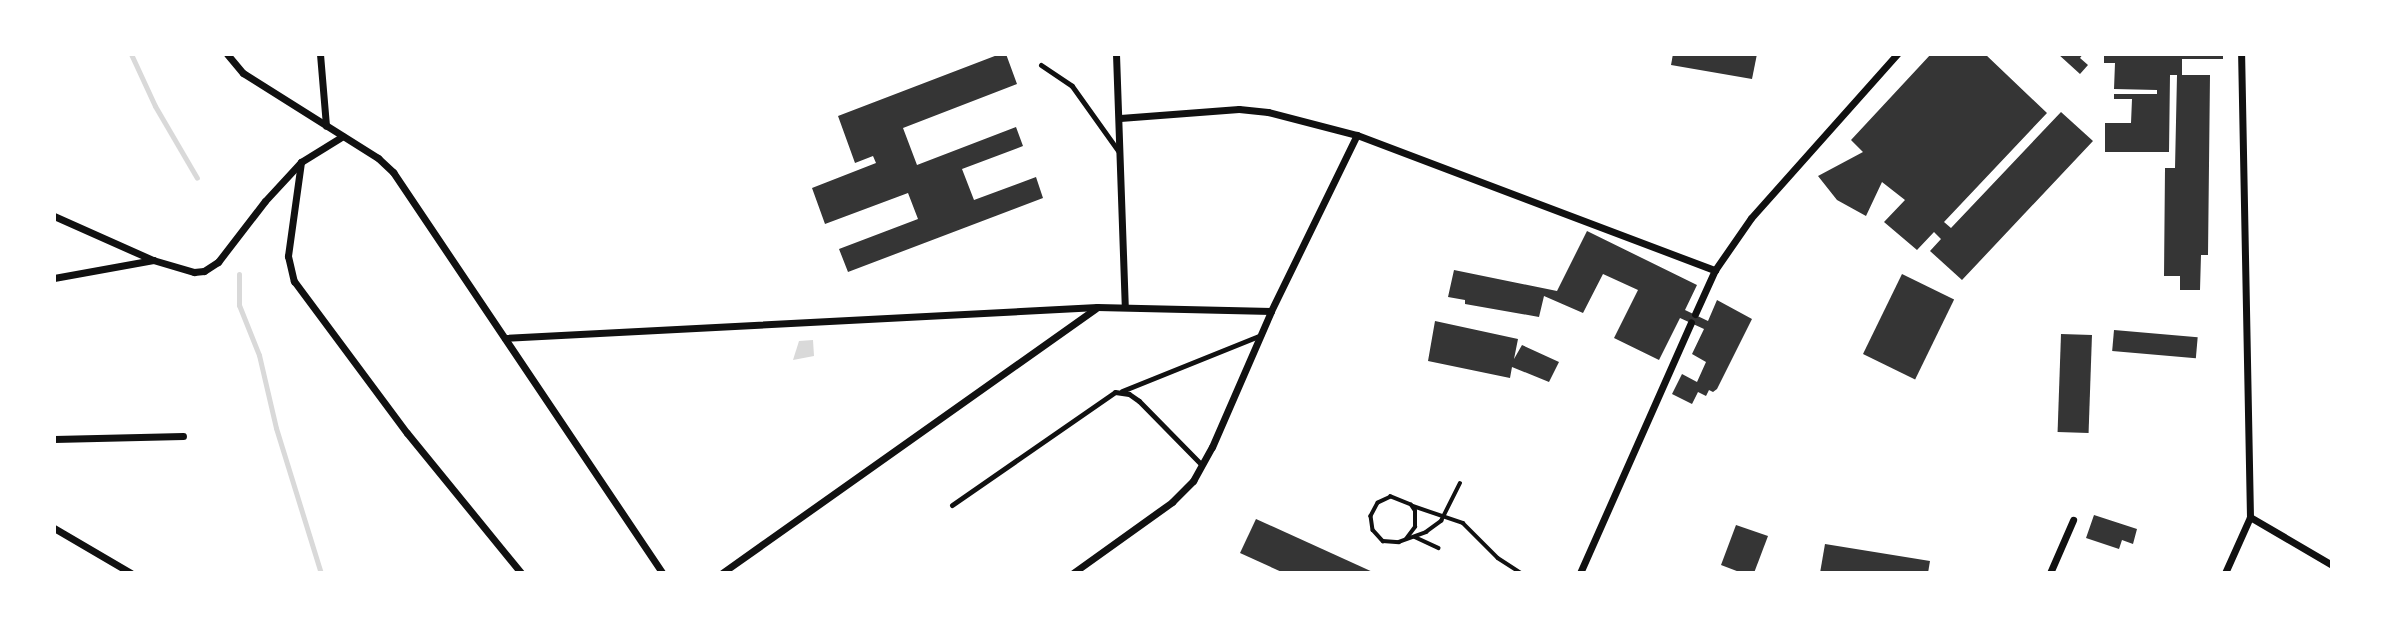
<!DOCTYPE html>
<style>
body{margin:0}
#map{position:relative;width:2386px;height:627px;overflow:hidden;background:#fff;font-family:"DejaVu Sans",sans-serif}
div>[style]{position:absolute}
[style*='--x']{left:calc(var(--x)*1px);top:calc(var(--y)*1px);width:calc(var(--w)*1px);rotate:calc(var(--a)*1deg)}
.water>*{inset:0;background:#d9d9d9}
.stream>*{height:5px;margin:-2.5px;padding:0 2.5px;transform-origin:2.5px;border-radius:2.5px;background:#d9d9d9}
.building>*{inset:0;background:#353535;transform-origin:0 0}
.path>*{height:3.5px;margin:-1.75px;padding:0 1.75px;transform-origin:1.75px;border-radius:1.75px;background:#111}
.service>*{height:5px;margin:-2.5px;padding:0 2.5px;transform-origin:2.5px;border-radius:2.5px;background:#111}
.minor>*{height:7px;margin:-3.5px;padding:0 3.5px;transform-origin:3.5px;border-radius:3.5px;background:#111}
span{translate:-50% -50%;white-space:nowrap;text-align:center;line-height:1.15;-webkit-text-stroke:5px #fff;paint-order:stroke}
.frame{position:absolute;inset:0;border:56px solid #fff;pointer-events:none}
</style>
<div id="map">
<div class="water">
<div style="clip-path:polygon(813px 340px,814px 356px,793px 360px,799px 341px)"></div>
</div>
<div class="stream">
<div style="--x:131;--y:54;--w:57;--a:65.2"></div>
<div style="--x:155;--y:106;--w:83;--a:59.7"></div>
<div style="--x:239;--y:274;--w:31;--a:90"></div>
<div style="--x:239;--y:305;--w:54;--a:68.2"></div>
<div style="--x:259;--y:355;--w:75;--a:76.9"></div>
<div style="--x:276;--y:428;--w:152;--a:72.8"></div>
</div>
<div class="building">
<div style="clip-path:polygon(1000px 54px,1006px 54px,1017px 84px,903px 128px,917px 165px,1016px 127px,1023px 146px,962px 169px,974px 200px,1036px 177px,1043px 198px,848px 272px,839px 249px,918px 219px,908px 193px,825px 224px,812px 188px,876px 163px,873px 156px,855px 163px,838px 116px)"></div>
<div style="clip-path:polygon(1673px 54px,1757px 54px,1752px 79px,1671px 65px)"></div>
<div style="clip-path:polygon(1931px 54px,1985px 54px,2047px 113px,1944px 222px,1951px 228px,2061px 112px,2093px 141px,1962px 280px,1930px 251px,1941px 239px,1934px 232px,1917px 250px,1884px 222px,1905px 200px,1882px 182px,1866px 216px,1837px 200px,1818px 176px,1863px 152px,1851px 140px)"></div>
<div style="clip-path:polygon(2058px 54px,2083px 54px,2080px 58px,2088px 65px,2080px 74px)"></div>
<div style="clip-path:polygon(2104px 54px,2223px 54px,2223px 59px,2182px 59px,2182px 75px,2210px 75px,2208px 255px,2201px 255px,2200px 290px,2180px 290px,2180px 276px,2164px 276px,2165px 168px,2175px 168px,2177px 75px,2170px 75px,2169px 152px,2105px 152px,2105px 123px,2131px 123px,2132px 99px,2114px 99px,2114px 94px,2157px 94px,2157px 90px,2114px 89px,2115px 63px,2104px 63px)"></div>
<div style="clip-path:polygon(1587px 231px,1697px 285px,1685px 310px,1708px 321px,1717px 300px,1752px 319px,1717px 389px,1713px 392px,1709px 390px,1706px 396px,1698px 392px,1692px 404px,1672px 394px,1682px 374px,1697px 382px,1706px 362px,1692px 354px,1704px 329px,1680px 318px,1659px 360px,1614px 338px,1638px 290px,1603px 274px,1583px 313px,1544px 296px,1539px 317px,1465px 304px,1465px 300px,1448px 297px,1454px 270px,1557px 291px)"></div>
<div style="left:1902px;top:274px;width:58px;height:89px;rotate:26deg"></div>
<div style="clip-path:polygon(1435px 321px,1518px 339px,1514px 359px,1522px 345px,1559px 362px,1549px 382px,1512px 367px,1510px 378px,1428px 361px)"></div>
<div style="left:2114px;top:330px;width:84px;height:21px;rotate:5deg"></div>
<div style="left:2061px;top:334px;width:31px;height:98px;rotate:2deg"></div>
<div style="clip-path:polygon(2094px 515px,2137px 529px,2133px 544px,2122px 540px,2119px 549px,2086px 538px)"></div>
<div style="clip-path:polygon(1256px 519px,1375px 573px,1284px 573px,1240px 553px)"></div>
<div style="clip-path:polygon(1736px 525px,1768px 536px,1754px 573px,1742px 573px,1721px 565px)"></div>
<div style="clip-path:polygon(1825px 544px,1930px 561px,1928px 573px,1820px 573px)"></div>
</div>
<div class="path">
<div style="--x:1413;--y:506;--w:53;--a:18.8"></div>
<div style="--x:1463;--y:523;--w:49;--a:45"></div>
<div style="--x:1498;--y:558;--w:27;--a:33"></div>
<div style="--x:1415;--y:537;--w:26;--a:25"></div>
<div style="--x:1406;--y:539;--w:15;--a:-53"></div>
<div style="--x:1415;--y:527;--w:16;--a:-90"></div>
<div style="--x:1415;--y:511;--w:7;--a:-124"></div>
<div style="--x:1411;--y:505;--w:22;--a:-158"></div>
<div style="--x:1391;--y:497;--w:14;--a:155"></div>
<div style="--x:1378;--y:503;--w:15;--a:118"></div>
<div style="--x:1371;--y:516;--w:14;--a:82"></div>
<div style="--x:1373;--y:530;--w:15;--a:48"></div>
<div style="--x:1383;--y:541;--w:16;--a:4"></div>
<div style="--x:1399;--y:542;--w:29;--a:-20"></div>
<div style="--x:1426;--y:532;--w:19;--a:-36"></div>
<div style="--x:1441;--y:521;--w:42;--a:-63.4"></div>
<div style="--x:1534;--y:573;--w:10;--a:0"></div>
</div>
<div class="service">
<div style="--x:1041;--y:65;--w:37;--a:34"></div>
<div style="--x:1072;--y:86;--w:81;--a:54.5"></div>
<div style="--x:1122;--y:391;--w:150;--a:-21.9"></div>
<div style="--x:952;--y:505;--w:198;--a:-34.7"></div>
<div style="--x:1115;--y:392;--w:14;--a:8"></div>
<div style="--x:1129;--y:394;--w:12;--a:35"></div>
<div style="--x:1139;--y:401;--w:90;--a:45.5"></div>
</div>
<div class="minor">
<div style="--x:227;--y:54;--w:25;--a:50"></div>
<div style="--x:243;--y:73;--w:160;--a:32.2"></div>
<div style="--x:378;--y:158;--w:21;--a:43"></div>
<div style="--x:393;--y:172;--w:483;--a:56.1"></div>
<div style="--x:320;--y:54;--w:72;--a:85.2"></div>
<div style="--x:1116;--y:54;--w:253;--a:88"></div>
<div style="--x:1120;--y:118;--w:119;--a:-4.3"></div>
<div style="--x:1239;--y:109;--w:29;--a:6"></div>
<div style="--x:1268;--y:112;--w:92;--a:14.5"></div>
<div style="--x:1357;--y:135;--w:383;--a:20.7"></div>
<div style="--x:301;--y:162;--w:95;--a:97.9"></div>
<div style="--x:288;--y:256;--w:26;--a:77"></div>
<div style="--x:294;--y:281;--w:189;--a:53.4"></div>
<div style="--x:407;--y:433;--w:181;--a:50.8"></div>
<div style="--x:54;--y:216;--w:108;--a:24"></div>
<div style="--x:153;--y:260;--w:43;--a:16.3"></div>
<div style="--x:194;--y:272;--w:10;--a:-6"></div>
<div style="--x:204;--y:271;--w:17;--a:-33"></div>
<div style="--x:218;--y:262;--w:77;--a:-52.4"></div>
<div style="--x:265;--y:201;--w:53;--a:-47.3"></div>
<div style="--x:301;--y:162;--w:49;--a:-31.8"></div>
<div style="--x:54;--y:278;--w:101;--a:-10.3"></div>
<div style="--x:1695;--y:314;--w:48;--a:-65.6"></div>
<div style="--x:1715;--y:270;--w:63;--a:-55.3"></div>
<div style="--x:1751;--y:218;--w:220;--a:-48.3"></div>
<div style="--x:505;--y:338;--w:593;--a:-3"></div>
<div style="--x:1097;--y:307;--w:174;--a:1.3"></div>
<div style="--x:54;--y:439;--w:129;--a:-1.3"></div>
<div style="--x:2250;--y:517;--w:95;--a:30.3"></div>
<div style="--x:54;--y:528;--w:89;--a:30.3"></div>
<div style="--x:722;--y:573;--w:458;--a:-35.3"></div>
<div style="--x:1073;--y:573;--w:122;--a:-35.6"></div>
<div style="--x:1172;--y:502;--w:30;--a:-45"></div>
<div style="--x:1193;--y:481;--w:39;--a:-61"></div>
<div style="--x:1212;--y:447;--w:148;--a:-66.5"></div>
<div style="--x:1271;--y:311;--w:196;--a:-64"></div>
<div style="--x:1580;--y:573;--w:274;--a:-66.1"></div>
<div style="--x:2050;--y:573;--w:58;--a:-66.5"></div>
<div style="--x:2225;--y:573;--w:61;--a:-65.9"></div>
<div style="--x:2250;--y:517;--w:463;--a:-91.1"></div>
</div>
<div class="frame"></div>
</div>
